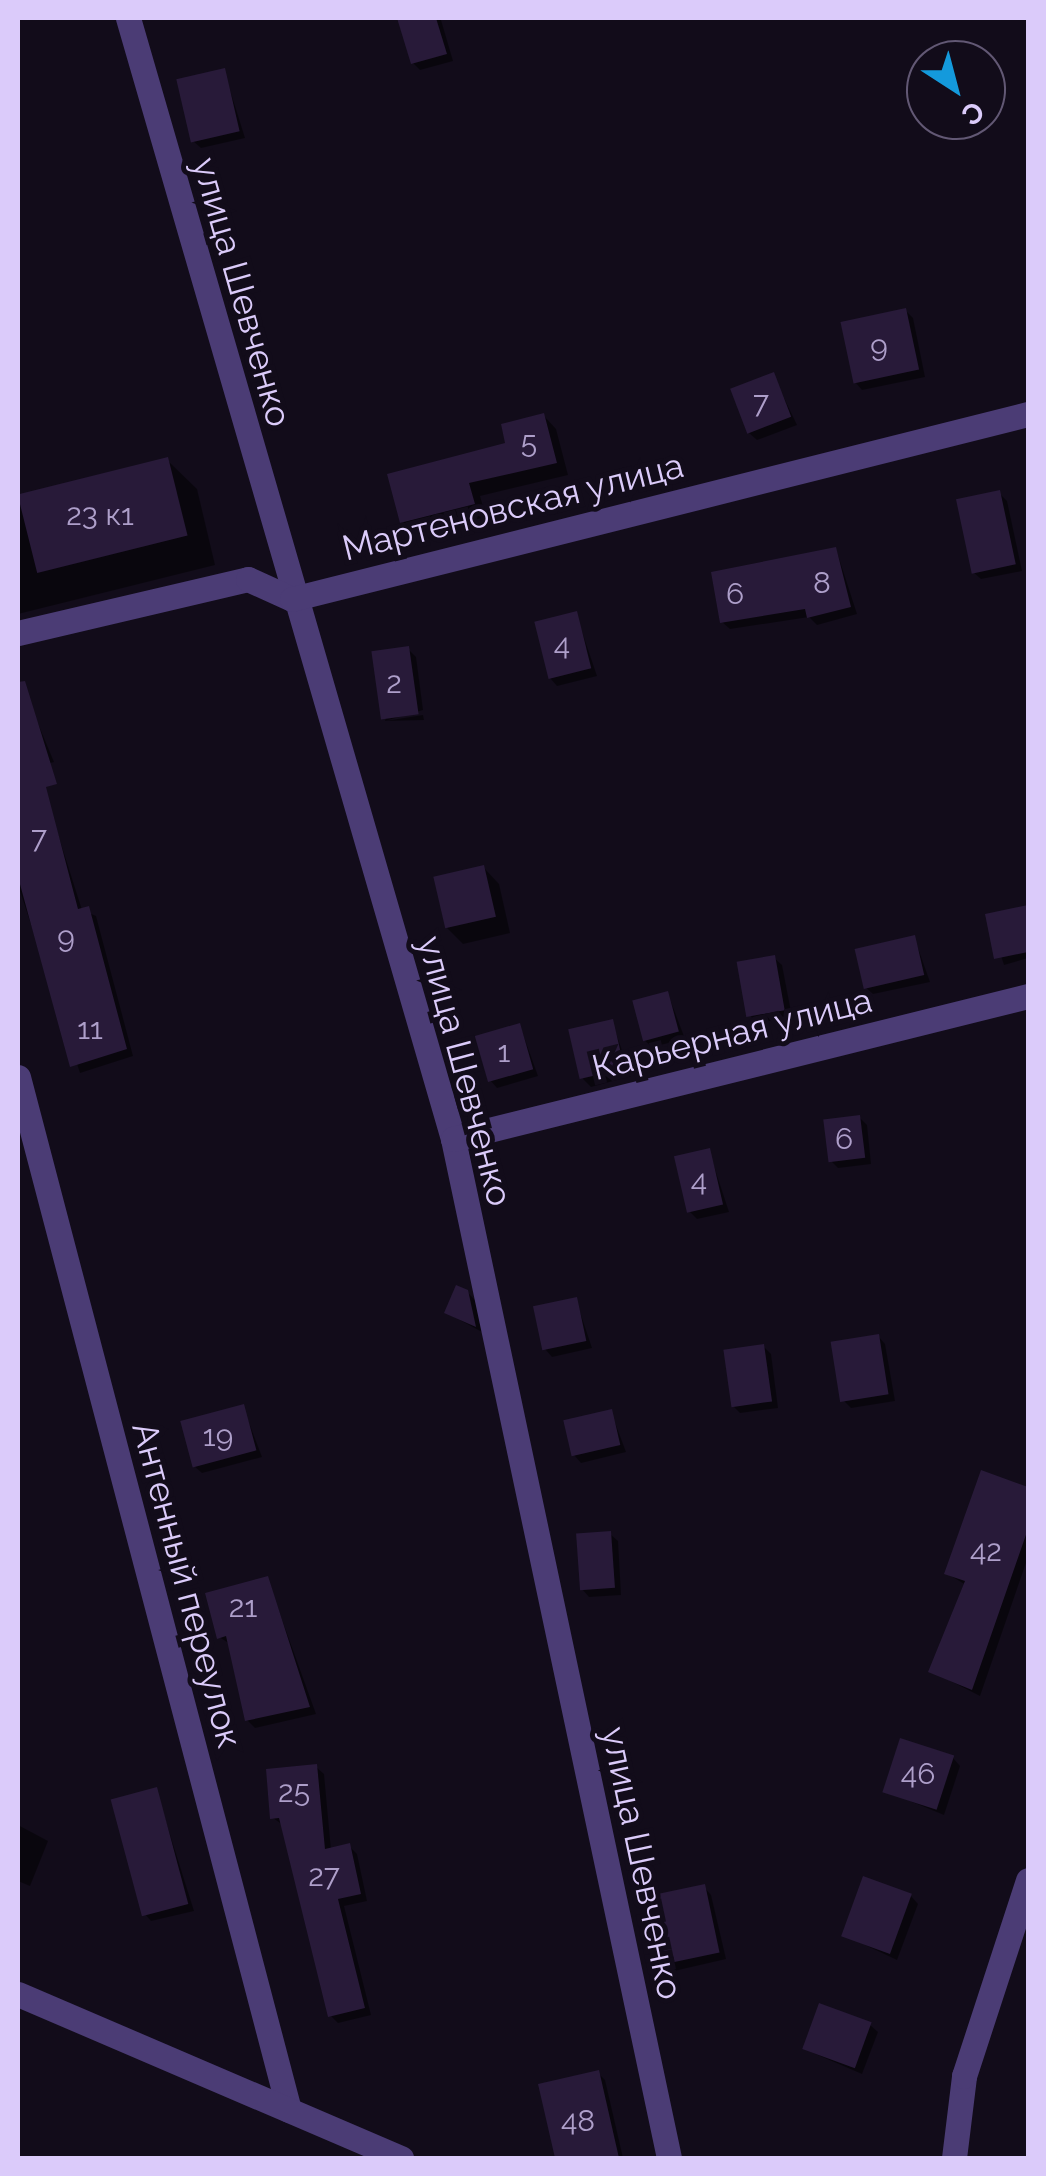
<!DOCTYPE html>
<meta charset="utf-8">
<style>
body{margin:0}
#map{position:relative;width:1046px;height:2176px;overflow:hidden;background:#120c1a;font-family:Raleway,sans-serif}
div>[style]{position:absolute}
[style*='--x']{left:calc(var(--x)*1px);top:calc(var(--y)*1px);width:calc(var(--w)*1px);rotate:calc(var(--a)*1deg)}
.shadow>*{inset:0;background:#0007}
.building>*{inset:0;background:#281a39;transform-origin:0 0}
.service>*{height:25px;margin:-12.5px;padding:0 12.5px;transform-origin:12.5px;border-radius:12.5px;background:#4b3c75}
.minor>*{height:25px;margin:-12.5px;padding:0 12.5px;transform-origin:12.5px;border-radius:12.5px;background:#4b3c75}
.tertiary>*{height:25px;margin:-12.5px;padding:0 12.5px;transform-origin:12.5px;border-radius:12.5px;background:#4b3c75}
span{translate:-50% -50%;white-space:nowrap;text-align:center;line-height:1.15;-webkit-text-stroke:10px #120c1a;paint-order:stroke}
.number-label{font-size:30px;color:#ae9fca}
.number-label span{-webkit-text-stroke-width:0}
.street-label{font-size:35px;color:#dbcbfa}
.frame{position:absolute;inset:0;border:20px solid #dbcbfa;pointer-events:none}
.north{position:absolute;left:906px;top:40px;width:100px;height:100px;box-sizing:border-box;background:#120c1a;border:2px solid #625874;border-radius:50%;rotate:144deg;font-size:28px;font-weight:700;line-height:40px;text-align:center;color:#dbcbfa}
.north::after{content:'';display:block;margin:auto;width:35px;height:45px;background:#149adc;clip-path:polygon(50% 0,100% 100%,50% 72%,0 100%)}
</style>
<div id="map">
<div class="shadow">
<div style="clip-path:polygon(416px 18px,441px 20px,453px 61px,420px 70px,413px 63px,401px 22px)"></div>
<div style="clip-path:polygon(224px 71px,245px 138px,201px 148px,193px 141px)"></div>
<div style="clip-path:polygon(905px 310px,913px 318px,925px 377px,862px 390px,855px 382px)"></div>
<div style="clip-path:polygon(773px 375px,797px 425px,757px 440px,749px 433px)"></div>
<div style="clip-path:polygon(544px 416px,556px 429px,568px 475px,480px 496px,486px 517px,415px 534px,403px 522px)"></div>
<div style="clip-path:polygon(167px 460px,197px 489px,215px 565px,18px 614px,18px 497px)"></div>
<div style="clip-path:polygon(999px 493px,1007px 501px,1022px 571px,981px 579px,973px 572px)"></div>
<div style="clip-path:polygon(836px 549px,857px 614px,817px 625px,809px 617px,730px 629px,722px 622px)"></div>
<div style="clip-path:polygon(576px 614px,597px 676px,557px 686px,550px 678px)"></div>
<div style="clip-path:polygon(408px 649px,416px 657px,423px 710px,385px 721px)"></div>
<div style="clip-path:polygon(34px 714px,54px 762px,18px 771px,18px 719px)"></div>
<div style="clip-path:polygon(423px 715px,424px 720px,385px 721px)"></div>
<div style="clip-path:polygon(49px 806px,82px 910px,96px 916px,133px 1056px,80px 1073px,18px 885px,18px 816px)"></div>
<div style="clip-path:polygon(484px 868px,499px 884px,510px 933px,463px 944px,447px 928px)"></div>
<div style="clip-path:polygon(1028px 907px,1028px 958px,1004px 965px,988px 916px)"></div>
<div style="clip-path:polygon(914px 937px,930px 982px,873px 994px,865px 987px)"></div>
<div style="clip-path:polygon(774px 958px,782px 965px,792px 1017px,757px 1023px,750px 1015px)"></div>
<div style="clip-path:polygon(668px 994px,685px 1039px,652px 1047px,644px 1040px)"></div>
<div style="clip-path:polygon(612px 1022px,631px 1076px,591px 1087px,583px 1079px)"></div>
<div style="clip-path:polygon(520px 1026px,538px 1076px,497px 1088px,490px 1080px)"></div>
<div style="clip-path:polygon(860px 1118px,867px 1125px,871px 1164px,838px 1168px,831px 1161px)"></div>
<div style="clip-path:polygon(709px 1151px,729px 1212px,697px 1219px,690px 1212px)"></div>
<div style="clip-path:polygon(467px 1292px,475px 1300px,482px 1332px,447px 1313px)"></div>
<div style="clip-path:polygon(576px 1300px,592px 1348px,552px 1357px,545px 1349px)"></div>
<div style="clip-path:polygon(878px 1336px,885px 1344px,895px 1401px,851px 1408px,844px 1401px)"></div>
<div style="clip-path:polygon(764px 1347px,771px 1354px,778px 1408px,740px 1413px,733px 1406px)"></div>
<div style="clip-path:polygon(243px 1407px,262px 1457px,202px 1473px,194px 1466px)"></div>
<div style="clip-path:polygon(611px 1412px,626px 1452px,581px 1463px,574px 1455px)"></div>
<div style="clip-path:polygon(983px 1473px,1028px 1490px,1028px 1557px,980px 1696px,931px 1671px,966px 1585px,946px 1573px)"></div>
<div style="clip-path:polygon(610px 1534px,618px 1541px,621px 1595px,589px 1597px,582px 1589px)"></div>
<div style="clip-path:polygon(267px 1578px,316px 1714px,255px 1728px,247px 1720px,230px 1644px,219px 1637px)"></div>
<div style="clip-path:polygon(953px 1758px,960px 1766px,944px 1815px,886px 1791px)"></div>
<div style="clip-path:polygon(316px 1767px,324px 1774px,331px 1850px,349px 1846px,357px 1854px,367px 1901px,344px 1906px,371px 2015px,338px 2023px,331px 2016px,283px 1825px,273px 1818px)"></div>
<div style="clip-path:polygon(156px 1790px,194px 1911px,151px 1921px,144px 1913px)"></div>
<div style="clip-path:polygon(18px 1825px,48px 1841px,30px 1886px,18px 1881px)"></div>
<div style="clip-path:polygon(704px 1887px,711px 1895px,726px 1959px,674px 1971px,667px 1963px)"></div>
<div style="clip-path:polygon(911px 1896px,918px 1904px,897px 1960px,844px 1935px)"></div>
<div style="clip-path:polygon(870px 2025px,878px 2032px,862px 2074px,804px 2049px)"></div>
<div style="clip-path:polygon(598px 2073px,605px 2080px,623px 2158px,557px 2158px,541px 2086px)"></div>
</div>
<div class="building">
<div style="clip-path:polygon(397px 18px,436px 18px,447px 54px,411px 64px)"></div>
<div style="left:225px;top:68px;width:65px;height:50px;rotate:77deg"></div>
<div style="left:906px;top:308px;width:63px;height:67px;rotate:78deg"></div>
<div style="left:774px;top:372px;width:48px;height:47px;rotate:69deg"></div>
<div style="clip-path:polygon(544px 413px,557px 463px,469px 483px,475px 504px,400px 523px,387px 474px,505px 443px,501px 424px)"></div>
<div style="left:168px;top:457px;width:81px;height:155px;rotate:76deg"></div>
<div style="left:1000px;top:490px;width:76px;height:45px;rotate:78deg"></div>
<div style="clip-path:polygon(836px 547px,851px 607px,807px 618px,805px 609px,720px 623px,711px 572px)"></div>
<div style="left:577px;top:611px;width:59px;height:44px;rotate:76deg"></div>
<div style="left:409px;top:646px;width:69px;height:38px;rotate:82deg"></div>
<div style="clip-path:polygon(25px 681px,57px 784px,46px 787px,78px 909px,89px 906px,127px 1049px,70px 1067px,18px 877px,18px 682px)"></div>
<div style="left:484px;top:865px;width:53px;height:52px;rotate:77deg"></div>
<div style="clip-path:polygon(1028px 905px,1028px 952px,994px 959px,985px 914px)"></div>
<div style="left:915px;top:935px;width:41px;height:62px;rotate:77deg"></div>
<div style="left:775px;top:955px;width:56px;height:39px;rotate:80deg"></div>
<div style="left:668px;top:991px;width:42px;height:37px;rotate:75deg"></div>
<div style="left:613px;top:1019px;width:51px;height:46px;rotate:77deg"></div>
<div style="left:520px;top:1023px;width:48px;height:47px;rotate:74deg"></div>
<div style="left:860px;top:1115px;width:43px;height:37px;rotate:83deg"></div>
<div style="left:710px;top:1148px;width:58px;height:37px;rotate:77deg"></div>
<div style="clip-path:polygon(456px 1285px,468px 1290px,476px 1327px,444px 1313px)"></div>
<div style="left:577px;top:1297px;width:45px;height:45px;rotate:78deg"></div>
<div style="left:879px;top:1334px;width:61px;height:49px;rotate:81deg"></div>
<div style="left:764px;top:1344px;width:58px;height:41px;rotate:82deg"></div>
<div style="left:244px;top:1404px;width:48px;height:66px;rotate:75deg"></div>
<div style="left:612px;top:1409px;width:37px;height:50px;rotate:77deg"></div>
<div style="clip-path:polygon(981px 1470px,1028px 1487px,1028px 1529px,972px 1690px,928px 1672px,965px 1581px,944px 1574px)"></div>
<div style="left:611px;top:1531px;width:57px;height:35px;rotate:86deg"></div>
<div style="clip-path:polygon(268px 1576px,310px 1707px,245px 1721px,226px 1636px,217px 1639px,205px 1593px)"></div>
<div style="left:900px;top:1738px;width:57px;height:57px;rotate:18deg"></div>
<div style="clip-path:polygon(317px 1764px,325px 1849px,350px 1843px,361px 1894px,338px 1899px,365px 2008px,328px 2017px,279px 1818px,270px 1819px,266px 1769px)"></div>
<div style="left:157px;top:1787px;width:121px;height:48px;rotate:75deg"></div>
<div style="left:863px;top:1876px;width:52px;height:64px;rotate:20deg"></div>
<div style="left:705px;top:1884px;width:70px;height:57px;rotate:78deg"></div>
<div style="left:819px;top:2003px;width:56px;height:49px;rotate:20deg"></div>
<div style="clip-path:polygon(599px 2070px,619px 2158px,555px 2158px,538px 2084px)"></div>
</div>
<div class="service">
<div style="--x:128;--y:18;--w:1167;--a:73.83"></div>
<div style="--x:453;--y:1139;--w:1042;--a:78.03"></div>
<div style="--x:18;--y:633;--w:236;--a:-13.2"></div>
<div style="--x:248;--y:579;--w:48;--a:24.4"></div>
<div style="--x:292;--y:599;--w:759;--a:-14.11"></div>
<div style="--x:18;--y:1077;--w:1068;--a:75.3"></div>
</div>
<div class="minor">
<div style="--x:453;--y:1139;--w:593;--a:-13.97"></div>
<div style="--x:18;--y:1994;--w:417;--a:23.2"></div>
</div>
<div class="tertiary">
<div style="--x:954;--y:2158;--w:83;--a:-83"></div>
<div style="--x:964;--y:2076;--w:206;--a:-71.9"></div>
</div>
<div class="number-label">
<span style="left:879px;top:346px">9</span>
<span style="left:761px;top:403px">7</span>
<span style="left:529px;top:443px">5</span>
<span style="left:100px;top:515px">23 к1</span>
<span style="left:822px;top:583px">8</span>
<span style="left:735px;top:594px">6</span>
<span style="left:562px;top:645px">4</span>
<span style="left:394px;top:683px">2</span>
<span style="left:39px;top:838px">7</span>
<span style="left:66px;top:937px">9</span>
<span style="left:90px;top:1029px">11</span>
<span style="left:504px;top:1052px">1</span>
<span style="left:844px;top:1139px">6</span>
<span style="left:699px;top:1181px">4</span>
<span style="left:218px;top:1436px">19</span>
<span style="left:986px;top:1551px">42</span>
<span style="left:243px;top:1607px">21</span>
<span style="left:918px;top:1774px">46</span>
<span style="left:294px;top:1792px">25</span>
<span style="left:324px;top:1876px">27</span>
<span style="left:578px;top:2121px">48</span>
</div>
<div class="street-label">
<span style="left:242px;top:292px;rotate:74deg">улица Шевченко</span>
<span style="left:513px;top:507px;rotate:-14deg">Мартеновская улица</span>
<span style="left:732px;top:1034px;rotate:-14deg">Карьерная улица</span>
<span style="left:465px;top:1071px;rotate:75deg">улица Шевченко</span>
<span style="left:187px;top:1585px;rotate:75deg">Антенный переулок</span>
<span style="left:642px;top:1863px;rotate:78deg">улица Шевченко</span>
</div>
<div class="frame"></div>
<div class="north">С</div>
</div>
